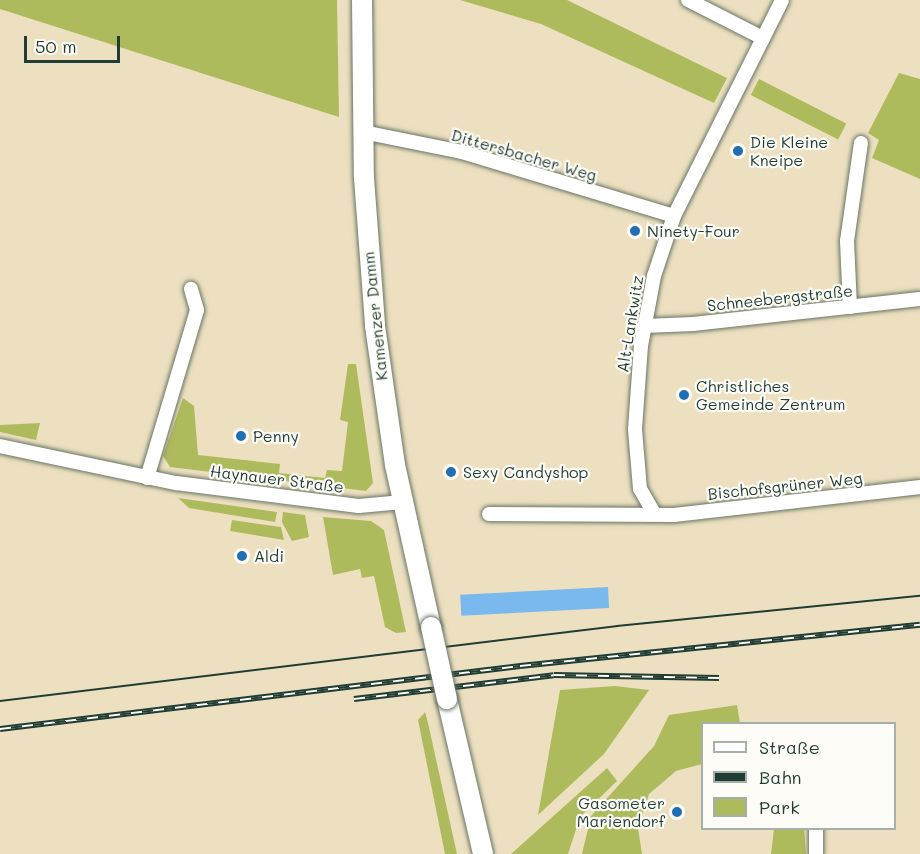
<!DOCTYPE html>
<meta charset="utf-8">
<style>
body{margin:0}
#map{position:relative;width:920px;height:854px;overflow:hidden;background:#ede0c0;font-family:Mali,sans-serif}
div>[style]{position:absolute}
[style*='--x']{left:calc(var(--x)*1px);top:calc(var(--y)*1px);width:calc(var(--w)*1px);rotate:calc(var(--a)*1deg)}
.green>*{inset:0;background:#aebb5d;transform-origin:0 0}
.water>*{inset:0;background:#79b9ed;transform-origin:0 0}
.roads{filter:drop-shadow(0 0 2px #677665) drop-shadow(0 0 2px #677665)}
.minor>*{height:14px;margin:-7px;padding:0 7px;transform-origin:7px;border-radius:7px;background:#fff}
.secondary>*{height:20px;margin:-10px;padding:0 10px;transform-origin:10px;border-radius:10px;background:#fff}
.tram>*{height:1.5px;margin:-0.75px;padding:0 0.75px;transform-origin:0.75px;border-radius:0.75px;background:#1f3d34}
.rail>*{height:6px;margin-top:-3px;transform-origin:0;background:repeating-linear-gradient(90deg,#fdfcf7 0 11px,#1f3d34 0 22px);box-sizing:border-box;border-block:2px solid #1f3d34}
.bridges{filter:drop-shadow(0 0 2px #677665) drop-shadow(0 0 2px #677665)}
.secondary-bridge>*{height:20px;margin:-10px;padding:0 10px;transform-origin:10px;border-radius:10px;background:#fff}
.dots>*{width:16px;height:16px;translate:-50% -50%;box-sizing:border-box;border:3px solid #fdfcf7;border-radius:50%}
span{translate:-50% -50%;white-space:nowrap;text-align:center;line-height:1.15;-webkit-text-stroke:4.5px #fdfcf7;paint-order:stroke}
.poi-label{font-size:16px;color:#1f3d34}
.left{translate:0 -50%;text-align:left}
.right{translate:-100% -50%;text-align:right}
.street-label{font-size:16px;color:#1f3d34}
.legend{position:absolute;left:701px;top:722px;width:195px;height:108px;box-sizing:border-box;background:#fdfcf7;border:2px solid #a4b0a9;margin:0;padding:8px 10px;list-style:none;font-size:18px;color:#1f3d34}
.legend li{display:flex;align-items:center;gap:12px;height:30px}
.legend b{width:30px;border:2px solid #a4b0a9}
.scale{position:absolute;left:24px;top:36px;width:96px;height:27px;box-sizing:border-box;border:3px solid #1f3d34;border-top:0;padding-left:8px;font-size:18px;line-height:21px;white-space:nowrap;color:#1f3d34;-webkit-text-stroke:4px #fdfcf7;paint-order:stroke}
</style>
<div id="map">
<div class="green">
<div style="clip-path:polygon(0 0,337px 0,339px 117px,0 9px)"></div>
<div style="clip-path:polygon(460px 0,567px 0,727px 78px,714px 103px,541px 24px)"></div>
<div style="clip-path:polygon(899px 73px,920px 79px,920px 179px,872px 158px,879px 140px,868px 133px)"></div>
<div style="left:759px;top:79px;width:98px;height:18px;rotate:27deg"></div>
<div style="clip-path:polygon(348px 364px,356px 364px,373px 483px,366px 491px,170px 467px,163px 456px,183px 398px,194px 406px,198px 455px,280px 464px,279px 473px,325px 478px,327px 470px,342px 471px,348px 422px,340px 420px)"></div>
<div style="clip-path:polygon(40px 423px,36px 440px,0 432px,0 425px)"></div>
<div style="clip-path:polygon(178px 498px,277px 512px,275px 522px,189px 508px)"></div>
<div style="clip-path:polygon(283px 512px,305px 515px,309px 537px,292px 541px,282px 522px)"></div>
<div style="clip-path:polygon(323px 517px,371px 521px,384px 530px,406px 632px,396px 633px,385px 627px,374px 576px,362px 578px,360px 569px,333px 575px)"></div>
<div style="clip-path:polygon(232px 520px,281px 527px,284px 540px,230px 531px)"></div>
<div style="clip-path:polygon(615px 686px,649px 690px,604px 754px,538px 815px,560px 690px)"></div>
<div style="clip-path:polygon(737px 705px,740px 723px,702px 724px,702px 764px,676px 771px,649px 794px,638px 828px,642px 854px,582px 854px,591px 816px,654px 746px,669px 715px)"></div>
<div style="clip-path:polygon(425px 712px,428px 723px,457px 854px,445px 854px,418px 720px)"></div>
<div style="clip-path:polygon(607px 768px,617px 781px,580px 817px,568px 854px,511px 854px)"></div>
<div style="clip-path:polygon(774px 829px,804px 829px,806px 854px,771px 854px)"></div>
</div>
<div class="water">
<div style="left:608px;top:587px;width:21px;height:148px;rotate:87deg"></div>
</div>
<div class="roads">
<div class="minor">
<div style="--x:688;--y:0;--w:84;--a:26.9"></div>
<div style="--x:363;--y:132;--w:101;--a:11.4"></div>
<div style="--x:462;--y:152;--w:221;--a:16.8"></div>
<div style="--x:850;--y:307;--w:66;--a:-92.6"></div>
<div style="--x:847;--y:241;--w:99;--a:-81.9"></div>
<div style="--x:644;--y:326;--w:49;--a:-2.3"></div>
<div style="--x:693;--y:324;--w:228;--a:-6.3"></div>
<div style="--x:0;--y:446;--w:180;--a:11.9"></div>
<div style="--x:176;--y:483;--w:184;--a:7.2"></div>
<div style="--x:359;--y:506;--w:44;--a:-5.2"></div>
<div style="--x:147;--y:478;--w:175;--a:-73.4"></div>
<div style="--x:197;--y:310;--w:22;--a:-106"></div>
<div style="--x:654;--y:513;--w:28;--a:-120"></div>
<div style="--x:640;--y:489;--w:60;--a:-94.8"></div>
<div style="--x:635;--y:429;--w:83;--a:-85.9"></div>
<div style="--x:641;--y:346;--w:71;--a:-79.5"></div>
<div style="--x:654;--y:276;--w:63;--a:-71.6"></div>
<div style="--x:674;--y:216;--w:241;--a:-63.4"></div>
<div style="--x:489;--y:514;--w:185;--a:0.3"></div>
<div style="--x:674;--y:515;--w:248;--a:-6.5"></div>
<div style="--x:816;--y:854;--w:26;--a:-90"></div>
</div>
<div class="secondary">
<div style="--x:362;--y:0;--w:178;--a:89.4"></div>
<div style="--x:364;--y:178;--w:148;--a:85.7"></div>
<div style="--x:375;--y:326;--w:140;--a:81.8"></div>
<div style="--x:395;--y:465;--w:166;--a:77.5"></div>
<div style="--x:447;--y:699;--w:159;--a:76.9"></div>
</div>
</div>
<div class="tram">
<div style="--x:0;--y:701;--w:622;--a:-6.93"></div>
<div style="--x:617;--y:626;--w:304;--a:-5.7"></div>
</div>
<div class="rail">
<div style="--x:354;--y:699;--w:201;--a:-6.8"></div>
<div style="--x:554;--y:675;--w:165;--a:1"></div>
<div style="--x:0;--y:729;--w:524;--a:-6.91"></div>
<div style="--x:520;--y:666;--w:402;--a:-5.9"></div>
</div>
<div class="bridges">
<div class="secondary-bridge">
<div style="--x:431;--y:627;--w:74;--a:77.5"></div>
</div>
</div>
<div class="dots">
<div style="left:738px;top:151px;background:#1f6fb2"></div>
<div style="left:635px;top:231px;background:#1f6fb2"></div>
<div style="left:684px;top:395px;background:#1f6fb2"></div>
<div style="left:241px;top:436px;background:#1f6fb2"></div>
<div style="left:451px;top:472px;background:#1f6fb2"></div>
<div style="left:242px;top:556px;background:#1f6fb2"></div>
<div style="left:677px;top:812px;background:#1f6fb2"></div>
</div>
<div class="poi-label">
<span class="left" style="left:750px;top:151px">Die Kleine<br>Kneipe</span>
<span class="left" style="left:647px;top:231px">Ninety-Four</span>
<span class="left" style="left:696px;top:395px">Christliches<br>Gemeinde Zentrum</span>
<span class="left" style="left:253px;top:436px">Penny</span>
<span class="left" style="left:463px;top:472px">Sexy Candyshop</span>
<span class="left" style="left:254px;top:556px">Aldi</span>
<span class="right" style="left:665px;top:812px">Gasometer<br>Mariendorf</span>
</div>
<div class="street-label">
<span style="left:524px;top:155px;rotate:16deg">Dittersbacher Weg</span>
<span style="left:780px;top:298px;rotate:-6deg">Schneebergstraße</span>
<span style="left:375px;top:316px;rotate:-96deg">Kamenzer Damm</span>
<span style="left:630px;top:324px;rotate:-81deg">Alt-Lankwitz</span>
<span style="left:277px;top:479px;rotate:7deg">Haynauer Straße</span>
<span style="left:785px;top:486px;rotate:-6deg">Bischofsgrüner Weg</span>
</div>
<ul class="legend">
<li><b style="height:8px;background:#fff"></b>Straße</li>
<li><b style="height:8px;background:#1f3d34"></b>Bahn</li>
<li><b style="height:16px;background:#aebb5d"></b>Park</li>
</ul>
<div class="scale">50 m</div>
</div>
